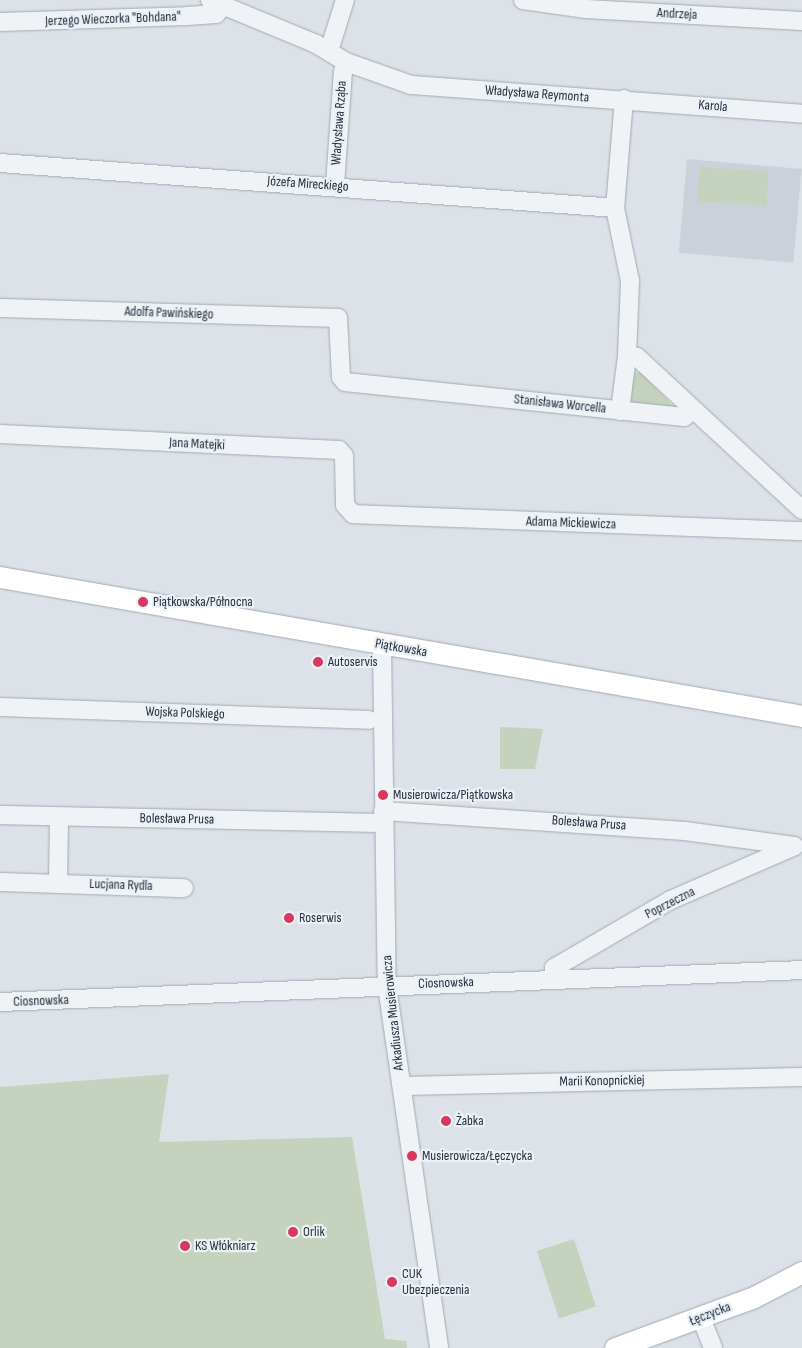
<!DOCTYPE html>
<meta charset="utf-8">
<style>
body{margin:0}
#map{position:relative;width:802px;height:1348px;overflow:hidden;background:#dde2e8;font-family:"Sofia Sans Condensed",sans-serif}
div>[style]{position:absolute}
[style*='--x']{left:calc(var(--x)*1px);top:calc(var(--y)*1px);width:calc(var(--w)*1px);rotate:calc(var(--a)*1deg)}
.built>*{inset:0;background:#cbd1da;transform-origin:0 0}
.green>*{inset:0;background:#c5d2bd;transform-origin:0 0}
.roads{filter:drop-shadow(0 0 1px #a2a9b2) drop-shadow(0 0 1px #a2a9b2)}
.minor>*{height:18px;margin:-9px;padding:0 9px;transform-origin:9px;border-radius:9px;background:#f0f3f6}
.major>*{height:21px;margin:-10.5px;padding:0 10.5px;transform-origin:10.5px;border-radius:10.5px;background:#fff}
.dots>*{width:14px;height:14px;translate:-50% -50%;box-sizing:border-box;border:2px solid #ecf1f6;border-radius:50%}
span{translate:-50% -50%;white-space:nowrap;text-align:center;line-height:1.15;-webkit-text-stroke:4.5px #ecf1f6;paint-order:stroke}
.street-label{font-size:14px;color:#25313f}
.poi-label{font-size:14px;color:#25313f}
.left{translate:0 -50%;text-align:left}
</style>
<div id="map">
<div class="built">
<div style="left:687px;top:159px;width:115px;height:94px;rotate:5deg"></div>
</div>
<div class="green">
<div style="left:700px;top:167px;width:69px;height:34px;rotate:4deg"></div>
<div style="clip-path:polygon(636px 372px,641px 373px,675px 408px,629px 403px,633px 374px)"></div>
<div style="clip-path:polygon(500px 727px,543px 729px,535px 769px,500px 769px)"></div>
<div style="clip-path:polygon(169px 1074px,159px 1142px,352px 1137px,385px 1339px,406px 1341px,407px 1348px,0 1348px,0 1087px)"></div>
<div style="left:574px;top:1239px;width:71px;height:39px;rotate:72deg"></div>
</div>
<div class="roads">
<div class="minor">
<div style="--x:210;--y:0;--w:115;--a:22.5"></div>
<div style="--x:316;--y:44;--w:35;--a:31"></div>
<div style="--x:346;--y:62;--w:69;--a:19.5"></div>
<div style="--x:411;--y:85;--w:392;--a:4.2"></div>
<div style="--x:523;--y:0;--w:64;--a:8.1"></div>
<div style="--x:586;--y:9;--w:216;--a:3.2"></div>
<div style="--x:0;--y:22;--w:187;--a:-1.8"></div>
<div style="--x:187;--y:16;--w:29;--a:-4"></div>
<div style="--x:216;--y:14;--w:11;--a:-49"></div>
<div style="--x:329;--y:51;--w:53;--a:-72.6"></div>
<div style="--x:624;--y:99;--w:109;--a:94.7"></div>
<div style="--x:615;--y:208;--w:75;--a:78.4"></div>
<div style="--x:630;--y:281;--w:75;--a:92.3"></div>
<div style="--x:627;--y:356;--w:10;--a:6"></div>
<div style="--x:637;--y:357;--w:225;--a:42.8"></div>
<div style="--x:0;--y:163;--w:617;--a:4.18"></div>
<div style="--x:335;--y:185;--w:113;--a:-86"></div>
<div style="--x:343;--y:72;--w:10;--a:-73"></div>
<div style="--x:0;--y:308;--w:338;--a:1.7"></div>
<div style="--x:338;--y:318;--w:59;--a:87.1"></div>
<div style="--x:341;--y:377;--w:6;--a:51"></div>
<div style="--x:345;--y:382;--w:341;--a:5.9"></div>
<div style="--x:684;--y:417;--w:10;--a:-37"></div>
<div style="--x:620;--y:411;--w:55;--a:-82.7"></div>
<div style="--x:0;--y:434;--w:339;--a:2.7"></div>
<div style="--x:339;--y:450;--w:8;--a:50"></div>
<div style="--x:344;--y:456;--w:49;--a:88.8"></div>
<div style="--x:345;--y:505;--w:12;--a:48"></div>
<div style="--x:353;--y:514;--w:449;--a:2.2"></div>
<div style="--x:382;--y:645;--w:341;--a:89.2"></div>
<div style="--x:387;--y:986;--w:366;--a:81.8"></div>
<div style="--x:0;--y:707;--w:369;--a:2"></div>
<div style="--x:383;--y:811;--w:303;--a:3.8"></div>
<div style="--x:685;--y:831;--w:110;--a:7.8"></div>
<div style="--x:0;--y:815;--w:383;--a:1.2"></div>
<div style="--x:0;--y:882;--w:184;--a:1.9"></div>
<div style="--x:58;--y:883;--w:66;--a:-89.1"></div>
<div style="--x:554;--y:979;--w:11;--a:-90"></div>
<div style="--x:554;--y:968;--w:135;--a:-30.2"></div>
<div style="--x:671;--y:900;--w:135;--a:-23.5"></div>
<div style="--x:0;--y:1002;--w:803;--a:-2.28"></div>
<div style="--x:402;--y:1086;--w:400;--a:-1.3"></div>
<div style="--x:701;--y:1318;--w:32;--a:68"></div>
</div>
<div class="major">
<div style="--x:0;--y:577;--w:814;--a:9.83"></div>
<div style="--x:615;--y:1348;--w:148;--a:-20.1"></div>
<div style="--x:754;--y:1297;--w:54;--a:-27.5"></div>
</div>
</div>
<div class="dots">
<div style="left:143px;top:602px;background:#d7385e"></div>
<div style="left:318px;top:662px;background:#d7385e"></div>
<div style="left:383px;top:795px;background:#d7385e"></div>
<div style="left:289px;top:918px;background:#d7385e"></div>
<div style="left:446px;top:1121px;background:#d7385e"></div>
<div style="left:412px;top:1156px;background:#d7385e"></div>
<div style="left:293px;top:1232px;background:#d7385e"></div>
<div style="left:185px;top:1246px;background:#d7385e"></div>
<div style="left:392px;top:1282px;background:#d7385e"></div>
</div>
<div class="street-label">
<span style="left:677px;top:14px;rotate:3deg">Andrzeja</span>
<span style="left:113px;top:19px;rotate:-2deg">Jerzego Wieczorka "Bohdana"</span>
<span style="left:537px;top:94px;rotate:4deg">Władysława Reymonta</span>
<span style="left:713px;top:106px;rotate:5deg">Karola</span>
<span style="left:339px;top:123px;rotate:-86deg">Władysława Rząba</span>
<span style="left:308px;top:184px;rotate:4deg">Józefa Mireckiego</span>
<span style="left:169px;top:313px;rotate:2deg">Adolfa Pawińskiego</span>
<span style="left:560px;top:404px;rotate:6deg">Stanisława Worcella</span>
<span style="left:197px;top:444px;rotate:3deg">Jana Matejki</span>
<span style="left:571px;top:523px;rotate:2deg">Adama Mickiewicza</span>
<span style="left:401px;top:648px;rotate:10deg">Piątkowska</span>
<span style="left:185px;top:713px;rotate:2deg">Wojska Polskiego</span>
<span style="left:177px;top:819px;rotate:1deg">Bolesława Prusa</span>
<span style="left:589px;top:823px;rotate:4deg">Bolesława Prusa</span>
<span style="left:121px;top:885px;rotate:2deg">Lucjana Rydla</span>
<span style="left:670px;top:903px;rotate:-27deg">Poprzeczna</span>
<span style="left:446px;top:983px;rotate:-2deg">Ciosnowska</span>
<span style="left:41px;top:1001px;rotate:-2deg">Ciosnowska</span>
<span style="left:393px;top:1013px;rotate:-96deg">Arkadiusza Musierowicza</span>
<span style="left:602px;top:1081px;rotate:-1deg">Marii Konopnickiej</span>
<span style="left:710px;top:1314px;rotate:-21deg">Łęczycka</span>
</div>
<div class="poi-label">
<span class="left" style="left:153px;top:602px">Piątkowska/Północna</span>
<span class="left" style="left:328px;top:662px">Autoservis</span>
<span class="left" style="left:393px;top:795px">Musierowicza/Piątkowska</span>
<span class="left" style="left:299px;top:918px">Roserwis</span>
<span class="left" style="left:456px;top:1121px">Żabka</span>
<span class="left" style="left:422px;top:1156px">Musierowicza/Łęczycka</span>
<span class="left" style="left:303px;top:1232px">Orlik</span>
<span class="left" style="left:195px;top:1246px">KS Włókniarz</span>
<span class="left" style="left:402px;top:1282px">CUK<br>Ubezpieczenia</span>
</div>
</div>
